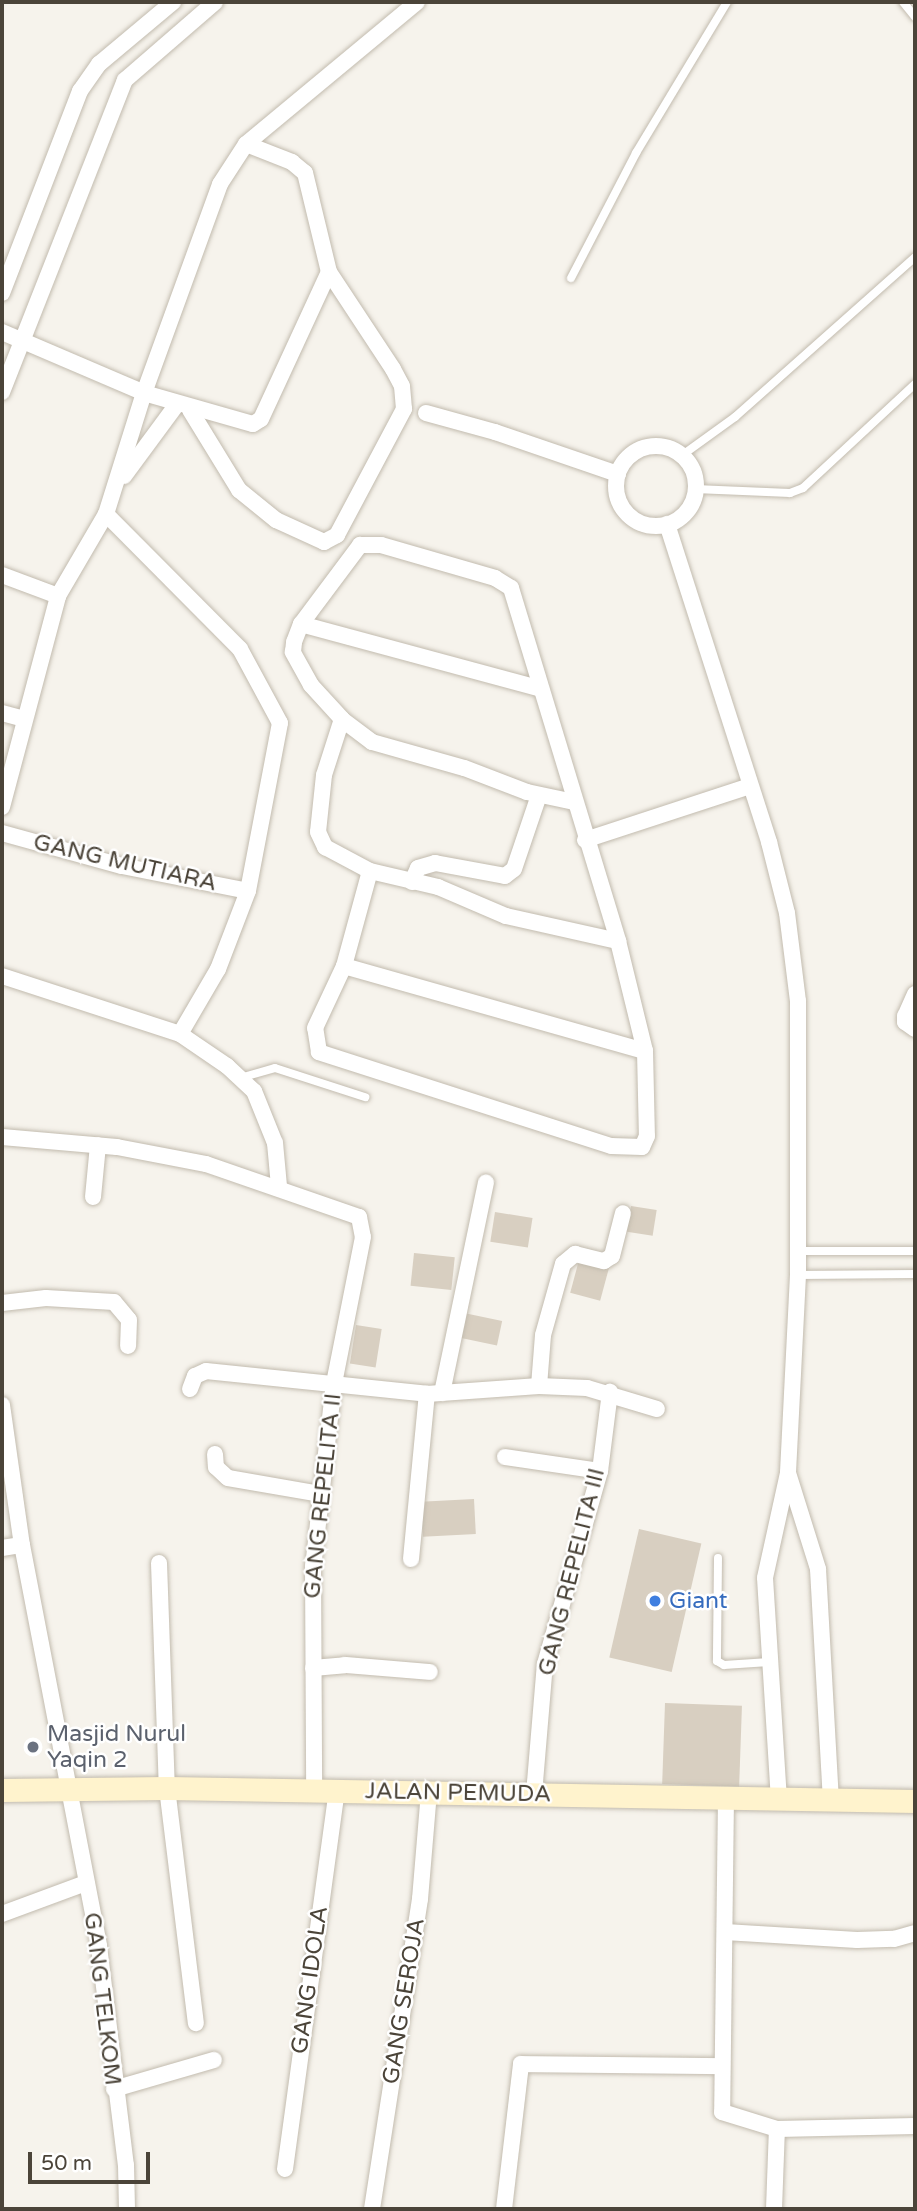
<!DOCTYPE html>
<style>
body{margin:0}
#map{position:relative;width:917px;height:2211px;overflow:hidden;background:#f6f3ec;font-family:"Varela Round",sans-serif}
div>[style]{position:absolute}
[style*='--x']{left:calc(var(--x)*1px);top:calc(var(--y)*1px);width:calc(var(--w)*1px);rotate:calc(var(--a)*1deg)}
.building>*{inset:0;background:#d8cfc1;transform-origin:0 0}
.roads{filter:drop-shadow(0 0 2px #c2bbae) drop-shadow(0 0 2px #c2bbae)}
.service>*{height:8px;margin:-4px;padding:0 4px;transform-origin:4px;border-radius:4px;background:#fff}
.minor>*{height:16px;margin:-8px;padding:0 8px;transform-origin:8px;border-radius:8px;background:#fff}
.minor>.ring{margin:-8px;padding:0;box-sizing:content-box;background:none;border:16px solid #fff;border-radius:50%}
.secondary>*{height:23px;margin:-11.5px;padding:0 11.5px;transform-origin:11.5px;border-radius:11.5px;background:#fff3cd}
.dots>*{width:19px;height:19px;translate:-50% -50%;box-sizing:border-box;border:4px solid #fff;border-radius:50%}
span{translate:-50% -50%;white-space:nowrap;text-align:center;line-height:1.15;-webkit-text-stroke:5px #fff;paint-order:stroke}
.street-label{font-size:23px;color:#4b4439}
.shop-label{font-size:23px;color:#366cbe}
.left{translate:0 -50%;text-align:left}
.worship-label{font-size:23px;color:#5b616d}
.frame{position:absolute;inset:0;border:4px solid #4b4439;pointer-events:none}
.scale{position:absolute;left:28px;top:2152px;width:122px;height:32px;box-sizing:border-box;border:4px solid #4b4439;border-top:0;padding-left:9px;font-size:21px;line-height:24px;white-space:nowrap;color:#4b4439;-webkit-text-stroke:5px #fff;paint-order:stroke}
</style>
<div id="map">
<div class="building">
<div style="left:631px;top:1206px;width:26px;height:26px;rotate:9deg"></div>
<div style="left:495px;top:1212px;width:38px;height:30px;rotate:9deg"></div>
<div style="left:414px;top:1253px;width:41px;height:33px;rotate:6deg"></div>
<div style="left:579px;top:1260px;width:31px;height:34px;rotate:15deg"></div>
<div style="left:464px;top:1313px;width:39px;height:25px;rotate:12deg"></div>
<div style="left:356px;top:1325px;width:26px;height:39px;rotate:9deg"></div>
<div style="left:474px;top:1499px;width:35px;height:53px;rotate:87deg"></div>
<div style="left:639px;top:1529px;width:64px;height:132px;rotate:13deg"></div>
<div style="left:665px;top:1703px;width:77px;height:81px;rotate:2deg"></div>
</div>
<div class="roads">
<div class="service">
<div style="--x:903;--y:2;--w:19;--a:51"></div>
<div style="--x:571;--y:278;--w:141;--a:-62.5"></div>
<div style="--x:636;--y:153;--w:176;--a:-58.9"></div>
<div style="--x:681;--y:456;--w:67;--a:-35.8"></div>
<div style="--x:735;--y:417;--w:241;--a:-41.6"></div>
<div style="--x:695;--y:489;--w:95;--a:2.4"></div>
<div style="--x:790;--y:493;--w:14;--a:-21"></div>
<div style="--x:803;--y:488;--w:153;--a:-42.9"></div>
<div style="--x:240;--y:1078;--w:36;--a:-16"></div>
<div style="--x:275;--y:1068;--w:95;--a:17.9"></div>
<div style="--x:798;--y:1251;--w:117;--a:0"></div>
<div style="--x:798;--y:1275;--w:117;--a:-0.5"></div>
<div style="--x:718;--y:1558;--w:103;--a:90.6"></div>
<div style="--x:717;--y:1661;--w:8;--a:30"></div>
<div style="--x:724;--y:1665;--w:45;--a:-3.8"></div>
</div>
<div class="minor">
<div style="--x:2;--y:293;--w:217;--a:-68.9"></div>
<div style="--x:80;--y:91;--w:33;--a:-55"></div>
<div style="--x:99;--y:64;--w:97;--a:-40"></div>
<div style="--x:2;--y:332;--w:155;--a:23.2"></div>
<div style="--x:144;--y:393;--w:113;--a:15.9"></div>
<div style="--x:253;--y:424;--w:9;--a:-32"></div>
<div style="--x:261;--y:419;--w:162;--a:-65.2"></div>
<div style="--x:2;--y:392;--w:335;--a:-68.5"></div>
<div style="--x:125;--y:80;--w:119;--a:-40.9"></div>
<div style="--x:190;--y:410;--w:94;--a:58.5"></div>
<div style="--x:239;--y:490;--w:48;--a:39"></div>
<div style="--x:276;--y:520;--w:53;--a:24.6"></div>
<div style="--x:324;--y:542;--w:15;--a:-28"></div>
<div style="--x:337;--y:535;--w:143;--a:-62"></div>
<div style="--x:404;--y:409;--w:23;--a:-95"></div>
<div style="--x:402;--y:386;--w:19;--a:-118"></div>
<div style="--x:393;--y:369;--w:116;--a:-123.4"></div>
<div style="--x:329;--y:272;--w:102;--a:-103.6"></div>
<div style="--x:305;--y:173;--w:17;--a:-140"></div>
<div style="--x:292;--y:162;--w:49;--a:-158.6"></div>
<div style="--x:426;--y:413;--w:72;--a:15.4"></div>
<div style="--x:495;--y:432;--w:130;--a:18.9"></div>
<div class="ring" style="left:616px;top:446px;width:64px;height:64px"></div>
<div style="--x:124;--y:476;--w:89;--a:-53.6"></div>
<div style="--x:106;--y:514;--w:190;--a:45.2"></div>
<div style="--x:240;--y:649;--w:84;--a:61.6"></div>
<div style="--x:280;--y:723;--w:171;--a:100.8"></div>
<div style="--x:248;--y:891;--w:84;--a:111"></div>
<div style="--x:218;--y:969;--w:75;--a:120.3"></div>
<div style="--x:667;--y:524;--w:334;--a:72.2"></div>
<div style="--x:769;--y:842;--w:73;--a:75.8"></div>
<div style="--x:787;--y:913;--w:89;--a:82.9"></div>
<div style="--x:798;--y:1001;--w:274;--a:90"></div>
<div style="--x:798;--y:1275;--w:198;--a:92.9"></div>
<div style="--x:788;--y:1473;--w:107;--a:102.4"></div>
<div style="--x:765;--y:1578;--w:220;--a:86.4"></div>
<div style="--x:2;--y:575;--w:60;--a:20.6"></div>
<div style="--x:301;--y:624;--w:246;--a:15.1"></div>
<div style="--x:2;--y:713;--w:23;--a:15"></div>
<div style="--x:342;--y:719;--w:59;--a:107.8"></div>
<div style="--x:324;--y:775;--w:57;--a:96"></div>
<div style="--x:318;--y:832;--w:17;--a:65"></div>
<div style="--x:325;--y:847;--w:51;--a:28.1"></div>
<div style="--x:574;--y:802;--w:48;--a:-168"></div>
<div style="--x:527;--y:792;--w:67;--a:-159.1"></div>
<div style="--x:464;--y:768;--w:96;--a:-164.2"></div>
<div style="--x:372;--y:742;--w:38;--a:-143"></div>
<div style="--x:342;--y:719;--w:46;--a:-132.4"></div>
<div style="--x:311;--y:685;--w:38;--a:-119"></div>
<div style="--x:293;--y:652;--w:10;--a:-84"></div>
<div style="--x:294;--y:642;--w:19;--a:-69"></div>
<div style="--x:301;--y:624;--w:99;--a:-53.2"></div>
<div style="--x:360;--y:545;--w:21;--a:0"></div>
<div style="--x:381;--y:545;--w:119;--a:16.1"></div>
<div style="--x:495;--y:578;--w:19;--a:32"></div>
<div style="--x:511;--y:588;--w:369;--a:73.1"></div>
<div style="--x:618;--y:941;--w:113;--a:76.2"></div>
<div style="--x:645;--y:1051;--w:85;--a:88.7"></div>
<div style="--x:647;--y:1136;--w:12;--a:114"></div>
<div style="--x:642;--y:1147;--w:31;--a:-178"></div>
<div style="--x:611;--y:1146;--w:307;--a:-162.2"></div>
<div style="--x:319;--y:1052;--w:24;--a:-99"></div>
<div style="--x:315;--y:1028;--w:68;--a:-64.9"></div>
<div style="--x:344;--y:966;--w:98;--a:-74.7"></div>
<div style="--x:370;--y:871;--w:70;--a:13.2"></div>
<div style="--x:438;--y:887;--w:74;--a:23.1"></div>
<div style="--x:506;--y:916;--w:115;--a:12.6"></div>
<div style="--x:2;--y:807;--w:218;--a:-75.1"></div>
<div style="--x:58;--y:596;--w:95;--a:-59.7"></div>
<div style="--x:106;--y:514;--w:127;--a:-72.6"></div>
<div style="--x:144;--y:393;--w:222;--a:-70"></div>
<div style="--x:220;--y:184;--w:48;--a:-57"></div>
<div style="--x:246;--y:144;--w:222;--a:-39.7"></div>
<div style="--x:2;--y:833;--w:124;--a:15.4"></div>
<div style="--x:122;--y:866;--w:128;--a:11.2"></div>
<div style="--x:585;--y:840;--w:174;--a:-18.1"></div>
<div style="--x:412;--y:882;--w:15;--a:-67"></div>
<div style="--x:418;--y:868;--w:18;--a:-16"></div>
<div style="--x:435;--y:863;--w:71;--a:10.5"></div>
<div style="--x:505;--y:876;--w:11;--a:-38"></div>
<div style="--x:514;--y:869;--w:78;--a:-71.3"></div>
<div style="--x:344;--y:966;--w:313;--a:15.8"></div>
<div style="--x:2;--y:976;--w:187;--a:18"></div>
<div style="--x:180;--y:1034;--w:57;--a:34.2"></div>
<div style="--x:227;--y:1066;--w:37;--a:43"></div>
<div style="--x:254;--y:1091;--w:56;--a:68"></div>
<div style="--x:275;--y:1143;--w:43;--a:84.7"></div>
<div style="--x:915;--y:994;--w:24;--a:114"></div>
<div style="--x:905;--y:1016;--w:6;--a:90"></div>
<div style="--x:905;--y:1022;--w:12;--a:35"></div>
<div style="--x:2;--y:1137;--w:115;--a:5"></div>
<div style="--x:117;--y:1147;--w:91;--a:10.8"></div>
<div style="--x:206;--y:1164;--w:162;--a:19.1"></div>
<div style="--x:359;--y:1217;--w:20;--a:79"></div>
<div style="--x:363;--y:1237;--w:149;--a:101.2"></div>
<div style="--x:334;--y:1383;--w:184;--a:96.5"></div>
<div style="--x:313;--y:1566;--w:224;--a:89.7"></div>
<div style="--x:93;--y:1197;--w:52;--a:-84.5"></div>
<div style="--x:2;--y:1303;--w:44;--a:-6.5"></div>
<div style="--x:46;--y:1298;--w:68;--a:3.4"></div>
<div style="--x:114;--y:1302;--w:23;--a:50"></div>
<div style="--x:129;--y:1320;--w:26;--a:92"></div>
<div style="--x:539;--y:1386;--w:51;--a:-85.5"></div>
<div style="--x:543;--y:1335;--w:74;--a:-74.3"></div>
<div style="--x:563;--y:1264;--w:16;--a:-40"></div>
<div style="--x:575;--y:1254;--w:30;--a:14"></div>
<div style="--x:604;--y:1261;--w:9;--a:-32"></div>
<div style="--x:612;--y:1256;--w:44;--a:-75.7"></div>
<div style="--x:190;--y:1389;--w:14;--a:-69"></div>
<div style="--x:195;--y:1376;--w:12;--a:-24"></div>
<div style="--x:206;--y:1371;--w:222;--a:5.9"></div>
<div style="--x:427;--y:1394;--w:112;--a:-4.1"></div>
<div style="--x:539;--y:1386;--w:48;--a:2.4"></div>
<div style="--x:587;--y:1388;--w:73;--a:16.7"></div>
<div style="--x:442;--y:1393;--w:215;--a:-78.2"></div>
<div style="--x:2;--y:1405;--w:141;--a:81.9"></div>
<div style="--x:22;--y:1545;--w:408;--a:79.1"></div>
<div style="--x:99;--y:1946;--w:221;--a:83"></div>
<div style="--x:126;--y:2165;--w:44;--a:88.7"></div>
<div style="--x:215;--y:1454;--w:13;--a:86"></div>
<div style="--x:216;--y:1467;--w:16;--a:43"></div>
<div style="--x:228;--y:1478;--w:93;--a:9.9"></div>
<div style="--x:505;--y:1457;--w:96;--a:8.4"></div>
<div style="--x:788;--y:1473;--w:101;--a:72.6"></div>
<div style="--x:818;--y:1569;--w:230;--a:86.8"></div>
<div style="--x:2;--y:1548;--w:20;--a:-9"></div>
<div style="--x:411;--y:1559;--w:166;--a:-84.5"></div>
<div style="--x:159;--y:1563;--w:225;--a:88"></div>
<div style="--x:167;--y:1788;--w:237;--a:83"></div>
<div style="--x:313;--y:1668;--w:32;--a:-5"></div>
<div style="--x:345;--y:1665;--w:85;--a:4.7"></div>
<div style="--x:534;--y:1794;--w:130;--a:-85.2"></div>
<div style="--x:545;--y:1664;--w:201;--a:-74.1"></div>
<div style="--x:600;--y:1471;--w:80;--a:-82.8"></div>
<div style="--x:726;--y:1797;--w:315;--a:90.7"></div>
<div style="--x:722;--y:2112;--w:58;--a:17.2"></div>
<div style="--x:777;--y:2129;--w:138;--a:-1.2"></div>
<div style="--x:2;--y:1914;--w:90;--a:-20.3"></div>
<div style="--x:725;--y:1932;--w:132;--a:3.5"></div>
<div style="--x:857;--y:1940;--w:37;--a:-2"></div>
<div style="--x:894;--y:1939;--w:22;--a:-16"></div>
<div style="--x:114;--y:2089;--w:104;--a:-16.2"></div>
<div style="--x:285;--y:2169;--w:382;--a:-82.2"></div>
<div style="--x:372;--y:2209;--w:314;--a:-81.2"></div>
<div style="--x:420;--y:1899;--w:107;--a:-85.2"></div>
<div style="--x:504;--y:2209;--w:146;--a:-83.3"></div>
<div style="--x:521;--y:2064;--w:200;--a:0.6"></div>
<div style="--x:774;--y:2209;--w:80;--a:-87.9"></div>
</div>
<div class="secondary">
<div style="--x:2;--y:1790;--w:165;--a:-0.7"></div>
<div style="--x:167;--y:1788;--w:748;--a:1"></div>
</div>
</div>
<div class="dots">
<div style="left:655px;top:1601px;background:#3f7fe0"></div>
<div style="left:33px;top:1747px;background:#6b7280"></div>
</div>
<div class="street-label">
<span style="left:125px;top:863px;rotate:13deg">GANG MUTIARA</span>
<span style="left:323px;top:1496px;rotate:-84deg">GANG REPELITA II</span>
<span style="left:572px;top:1572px;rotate:-76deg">GANG REPELITA III</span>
<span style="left:458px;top:1793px;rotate:1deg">JALAN PEMUDA</span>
<span style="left:310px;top:1980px;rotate:-82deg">GANG IDOLA</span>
<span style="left:102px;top:1999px;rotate:83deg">GANG TELKOM</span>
<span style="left:404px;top:2001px;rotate:-81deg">GANG SEROJA</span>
</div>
<div class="shop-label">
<span class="left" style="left:669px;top:1601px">Giant</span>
</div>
<div class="worship-label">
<span class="left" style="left:47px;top:1747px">Masjid Nurul<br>Yaqin 2</span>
</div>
<div class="frame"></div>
<div class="scale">50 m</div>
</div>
